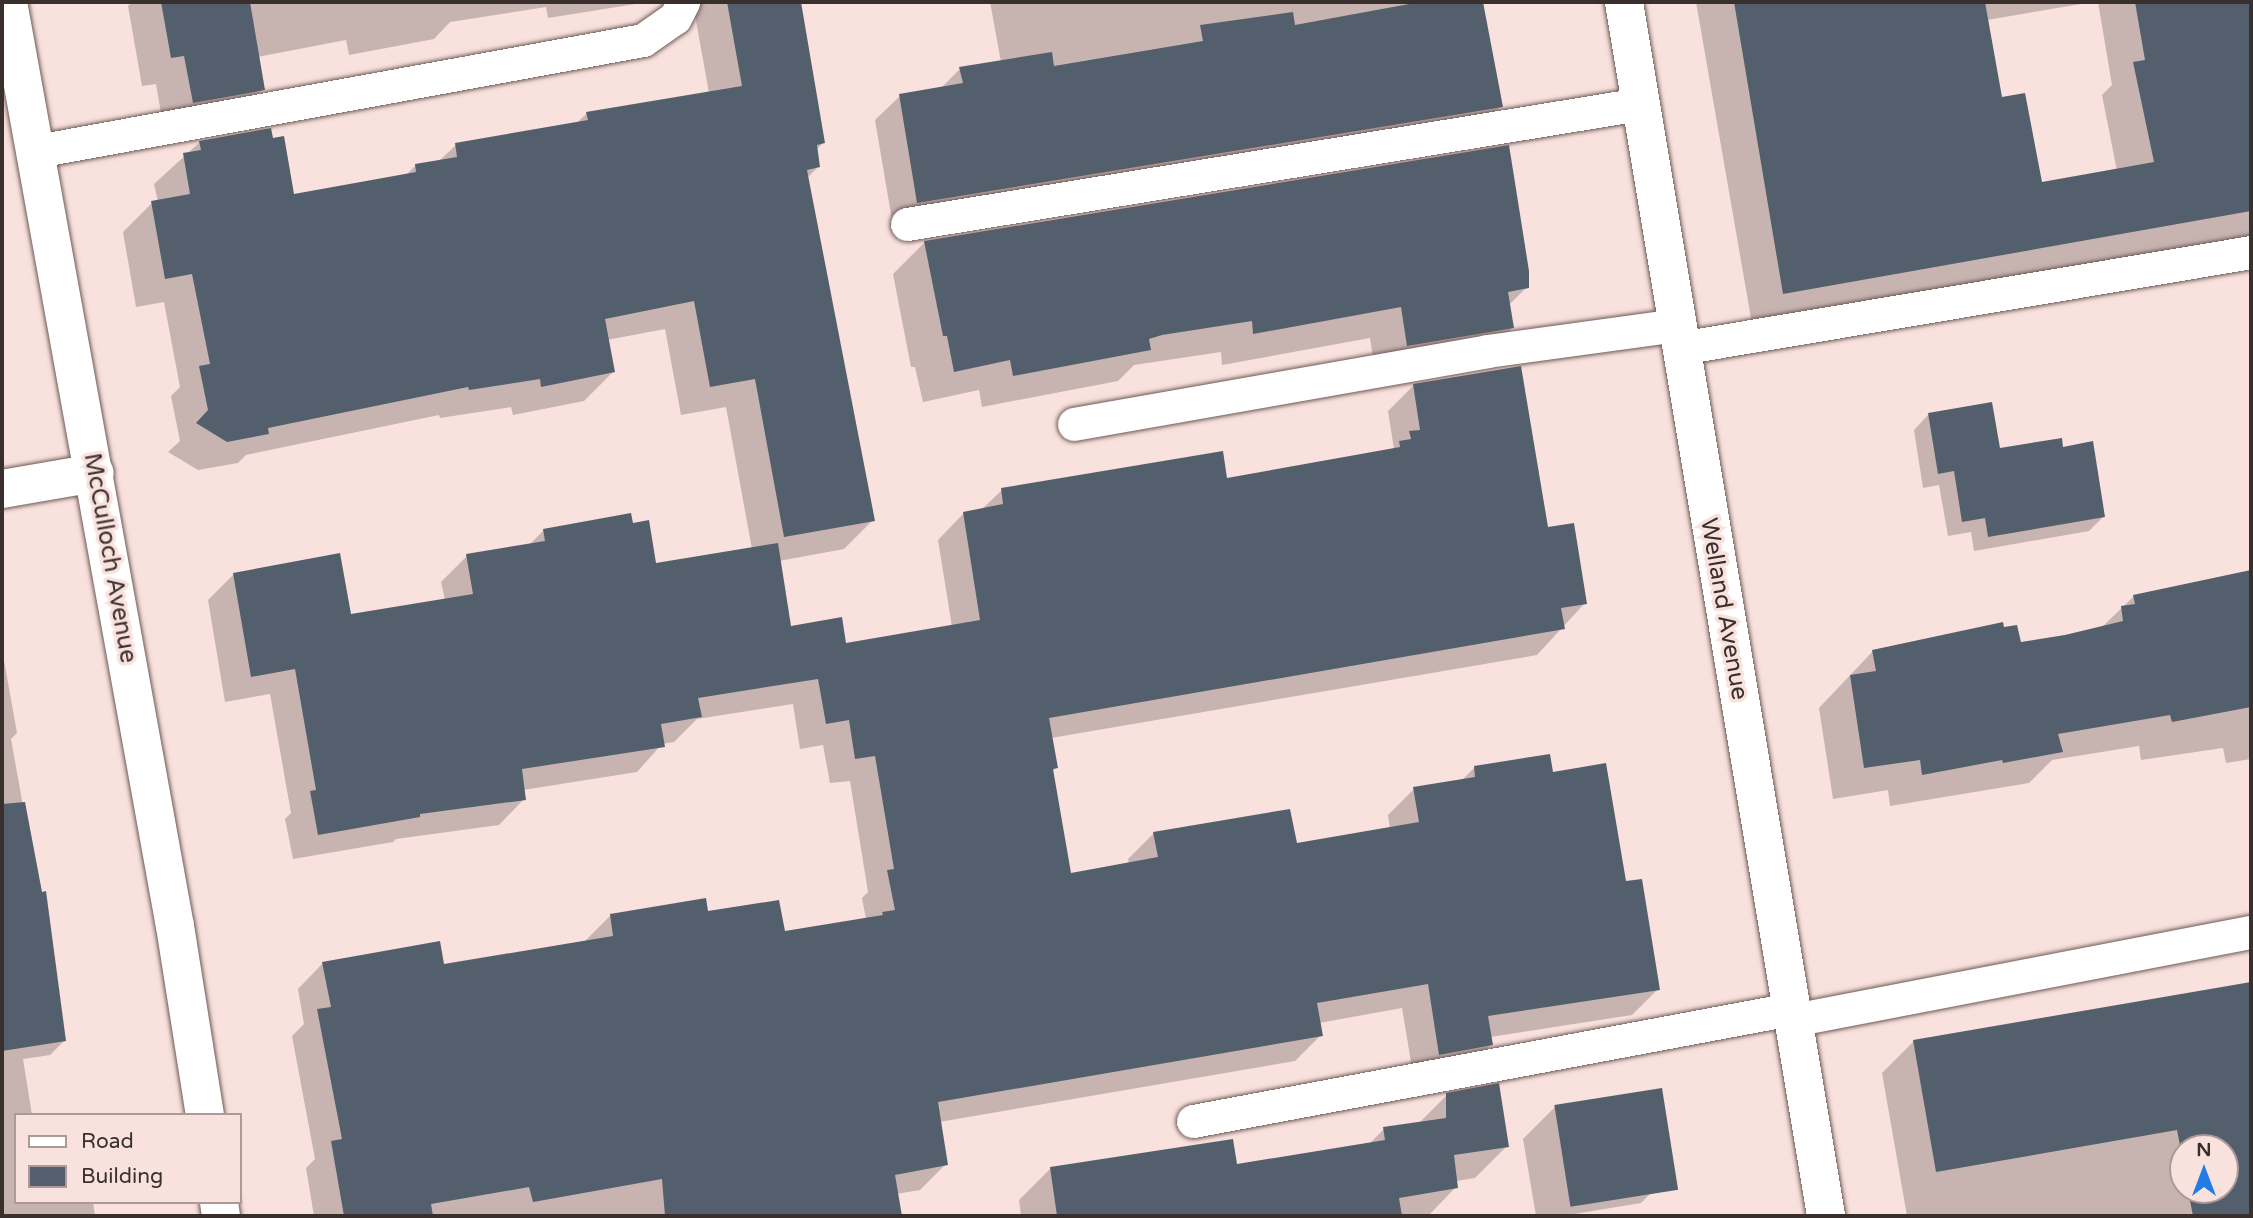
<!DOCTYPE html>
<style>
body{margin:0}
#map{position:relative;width:2253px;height:1218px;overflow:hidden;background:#f9e1dd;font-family:"Varela Round",sans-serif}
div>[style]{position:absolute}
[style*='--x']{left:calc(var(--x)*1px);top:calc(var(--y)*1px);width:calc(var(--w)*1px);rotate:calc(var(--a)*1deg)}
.shadow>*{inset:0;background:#0003}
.building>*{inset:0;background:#545f6d;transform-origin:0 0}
.roads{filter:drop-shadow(0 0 2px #6e5956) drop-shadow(0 0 2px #6e5956)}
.service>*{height:33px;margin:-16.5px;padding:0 16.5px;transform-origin:16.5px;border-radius:16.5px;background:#fff}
.minor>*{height:38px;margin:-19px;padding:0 19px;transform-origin:19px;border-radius:19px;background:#fff}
span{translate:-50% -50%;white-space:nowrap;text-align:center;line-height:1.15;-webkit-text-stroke:7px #f9e1dd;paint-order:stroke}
.street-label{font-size:24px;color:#39302e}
.frame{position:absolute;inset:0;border:4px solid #39302e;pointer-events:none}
.legend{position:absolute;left:14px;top:1113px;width:228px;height:91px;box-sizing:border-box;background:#f9e1dd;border:2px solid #ac9a97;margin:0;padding:9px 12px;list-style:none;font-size:21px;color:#39302e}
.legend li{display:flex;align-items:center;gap:14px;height:35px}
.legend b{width:35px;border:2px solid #ac9a97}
.north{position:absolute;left:2169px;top:1134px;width:70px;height:70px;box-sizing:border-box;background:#f9e1dd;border:2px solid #ac9a97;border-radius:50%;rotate:0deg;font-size:19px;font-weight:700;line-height:28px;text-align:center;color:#39302e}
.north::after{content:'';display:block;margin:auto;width:24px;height:32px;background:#217ce5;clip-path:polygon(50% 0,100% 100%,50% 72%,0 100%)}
</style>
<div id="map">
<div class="shadow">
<div style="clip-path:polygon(132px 2px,648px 2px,548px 18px,546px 7px,450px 22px,434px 39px,349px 55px,346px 40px,257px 57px,263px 89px,234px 118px,164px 131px,156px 84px,142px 86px,128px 6px)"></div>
<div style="clip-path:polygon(686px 2px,798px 2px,823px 143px,816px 150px,818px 167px,807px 178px,873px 520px,844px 549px,779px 561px,790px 628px,844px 645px,952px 627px,938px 540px,963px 514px,981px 510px,1002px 490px,1226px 480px,1394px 449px,1388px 411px,1414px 385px,1546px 529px,1585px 603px,1537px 655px,1051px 738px,1056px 768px,1051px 772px,1069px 875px,1129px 864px,1128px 859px,1154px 833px,1295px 845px,1390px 829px,1388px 815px,1414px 789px,1461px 781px,1474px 768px,1551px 774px,1625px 883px,1658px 989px,1632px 1015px,1490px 1037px,1491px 1045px,1465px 1070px,1414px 1080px,1402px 1008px,1319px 1023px,1321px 1035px,1295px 1061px,939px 1122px,946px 1164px,920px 1190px,896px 1194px,900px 1216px,759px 1216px,753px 1183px,670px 1198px,673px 1216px,314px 1216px,306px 1168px,315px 1159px,292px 1036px,304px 1024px,298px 989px,323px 963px,443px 966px,585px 941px,611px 915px,707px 913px,783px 933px,866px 919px,862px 898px,868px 892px,850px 781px,830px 783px,823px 745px,800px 749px,793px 704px,697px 719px,674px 742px,662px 744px,637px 772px,523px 790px,524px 799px,499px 825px,396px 839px,393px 842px,293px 859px,285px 819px,291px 813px,270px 694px,225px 702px,208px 600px,234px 574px,350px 616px,445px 600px,441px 582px,467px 556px,528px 546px,544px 530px,631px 525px,655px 565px,752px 549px,726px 407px,681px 415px,665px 329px,607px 340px,613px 372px,584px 401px,513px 415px,511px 407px,440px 418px,439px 415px,246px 455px,238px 463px,198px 470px,168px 452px,180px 441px,171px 396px,180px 387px,164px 302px,136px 307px,123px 232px,152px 203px,158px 202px,154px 184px,200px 142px,293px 196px,405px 176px,416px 165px,439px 161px,456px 145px,576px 124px,587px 113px,709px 93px,693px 4px)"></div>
<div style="clip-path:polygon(990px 2px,1481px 2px,1501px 106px,1477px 131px,893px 226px,875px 120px,900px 96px,941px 88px,960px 69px,1001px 62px)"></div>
<div style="clip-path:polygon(1696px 2px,2093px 2px,1987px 20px,2001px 99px,2040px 184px,2117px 171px,2102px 95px,2112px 85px,2098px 2px,2251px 2px,2251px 237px,1752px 324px)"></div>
<div style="clip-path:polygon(925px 242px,1527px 287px,1509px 305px,1513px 327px,1481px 359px,1376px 376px,1370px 338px,1222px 365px,1221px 352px,1134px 365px,1118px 381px,982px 407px,979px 390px,923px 402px,915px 367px,911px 367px,893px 274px)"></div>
<div style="clip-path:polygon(1928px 415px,1998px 450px,2061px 449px,2104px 516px,2089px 531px,1974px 551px,1971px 532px,1948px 536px,1939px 485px,1923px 488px,1914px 430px)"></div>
<div style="clip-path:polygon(2251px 572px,2251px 759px,2226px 763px,2223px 748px,2141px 760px,2139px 746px,2052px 760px,2029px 783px,1890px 806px,1888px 790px,1833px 799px,1819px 708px,1873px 651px,2002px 629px,2019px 644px,2101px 628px,2134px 596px)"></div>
<div style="clip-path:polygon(2px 649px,17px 733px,11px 739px,65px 1040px,50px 1055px,23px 1059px,32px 1115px,16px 1115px,16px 1202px,93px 1202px,95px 1216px,2px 1216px)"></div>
<div style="clip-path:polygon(evenodd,2251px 983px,2251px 1216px,1907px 1216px,1882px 1073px,1914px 1041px,2251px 983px,2183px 1148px,2225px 1148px,2225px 1190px,2183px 1190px,2183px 1148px)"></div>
<div style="clip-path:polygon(1447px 1095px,1507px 1146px,1475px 1178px,1456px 1181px,1456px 1187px,1428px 1216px,1021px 1216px,1019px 1200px,1051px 1168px,1236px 1166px,1369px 1144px,1384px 1129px,1418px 1124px)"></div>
<div style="clip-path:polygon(1555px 1107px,1673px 1171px,1641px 1203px,1562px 1216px,1536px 1216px,1523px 1139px)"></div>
</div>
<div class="building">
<div style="clip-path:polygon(161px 2px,250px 2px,265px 90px,193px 103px,184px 56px,171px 58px)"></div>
<div style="clip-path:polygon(727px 2px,801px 2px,825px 143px,817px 145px,820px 167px,807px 170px,875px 521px,784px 537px,755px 379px,710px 387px,694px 301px,605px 319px,615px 372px,541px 387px,540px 379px,469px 390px,468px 387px,268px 428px,269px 434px,227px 442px,196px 423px,208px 410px,199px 366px,210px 364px,192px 274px,165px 279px,151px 201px,190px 194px,183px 153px,201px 150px,199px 141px,271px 128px,273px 138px,284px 136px,294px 194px,416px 172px,415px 164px,457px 157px,455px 143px,588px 120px,586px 112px,742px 86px)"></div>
<div style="clip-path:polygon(1420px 2px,1483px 2px,1503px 107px,917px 203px,899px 94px,963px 83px,959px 67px,1052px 52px,1054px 66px,1203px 41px,1200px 25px,1293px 12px,1295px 25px)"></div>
<div style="clip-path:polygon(1734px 2px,1985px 2px,2002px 97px,2025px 93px,2042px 182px,2154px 162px,2133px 62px,2145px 60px,2135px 2px,2251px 2px,2251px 211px,1783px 294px)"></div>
<div style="clip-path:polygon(1509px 145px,1529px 271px,1529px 288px,1508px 292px,1514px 328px,1407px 346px,1401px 307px,1253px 334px,1252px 321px,1162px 335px,1149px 339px,1151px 350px,1013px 376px,1010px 360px,954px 372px,947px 336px,943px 336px,924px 241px)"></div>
<div style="clip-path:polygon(1521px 366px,1548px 527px,1574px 523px,1587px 604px,1561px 608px,1565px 629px,1049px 718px,1058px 768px,1053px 769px,1071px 873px,1158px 857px,1153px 832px,1290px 809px,1297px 843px,1419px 822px,1413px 787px,1475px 777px,1474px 766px,1550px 754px,1553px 772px,1606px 763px,1626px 881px,1642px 879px,1660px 990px,1488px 1016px,1493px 1045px,1439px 1055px,1428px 984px,1317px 1003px,1323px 1036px,938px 1102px,948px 1165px,895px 1175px,902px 1216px,665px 1216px,662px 1179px,533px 1202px,529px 1187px,431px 1204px,433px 1216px,344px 1216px,331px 1141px,342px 1139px,317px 1009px,331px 1007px,322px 962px,440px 941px,444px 964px,613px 936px,610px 914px,706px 898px,708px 911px,779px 900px,785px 931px,883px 915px,882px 912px,895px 910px,887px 870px,894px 869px,875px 756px,855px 759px,849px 720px,826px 724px,818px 679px,698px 698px,702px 717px,661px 724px,665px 747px,522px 769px,526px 800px,420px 814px,420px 817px,318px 835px,310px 791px,316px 790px,295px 669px,251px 677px,233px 573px,340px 553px,351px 614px,473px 594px,466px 554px,545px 541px,543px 529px,631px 513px,633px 523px,649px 520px,656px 563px,778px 543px,791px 626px,842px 617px,846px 643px,980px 620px,963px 512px,1003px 504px,1001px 488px,1223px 451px,1227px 478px,1400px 447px,1399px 441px,1411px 439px,1409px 431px,1420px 430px,1413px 384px)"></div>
<div style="clip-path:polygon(1992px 402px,2000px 448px,2062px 438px,2063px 447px,2093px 441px,2105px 517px,1988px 537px,1985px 518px,1962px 522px,1954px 471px,1938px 474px,1928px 413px)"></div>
<div style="clip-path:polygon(2251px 570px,2251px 707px,2172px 722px,2170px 715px,2058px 734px,2063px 752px,2003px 763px,2002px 760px,1922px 775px,1920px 760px,1864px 768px,1850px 675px,1876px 671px,1872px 650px,2003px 622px,2004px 627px,2017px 625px,2021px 642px,2065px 635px,2123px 621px,2121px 606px,2135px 604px,2133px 595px)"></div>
<div style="clip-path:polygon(25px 802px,42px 892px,46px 891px,66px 1041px,2px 1051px,2px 804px)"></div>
<div style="clip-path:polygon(2251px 982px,2251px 1216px,2193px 1216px,2188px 1190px,2225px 1190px,2225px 1148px,2183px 1148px,2183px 1161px,2177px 1130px,1936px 1172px,1913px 1040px)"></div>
<div style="clip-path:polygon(1499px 1083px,1509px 1147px,1454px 1155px,1458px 1188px,1399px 1198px,1402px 1216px,1057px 1216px,1050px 1167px,1233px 1139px,1237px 1164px,1385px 1140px,1383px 1127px,1446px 1118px,1446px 1093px)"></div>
<div style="left:1662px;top:1088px;width:103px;height:109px;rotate:81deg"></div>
</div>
<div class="roads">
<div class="service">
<div style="--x:37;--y:151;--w:616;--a:-10.38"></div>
<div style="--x:643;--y:40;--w:39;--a:-35"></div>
<div style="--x:675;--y:18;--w:18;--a:-63"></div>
<div style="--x:907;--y:224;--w:743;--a:-9.3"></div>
<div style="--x:1680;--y:348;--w:579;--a:-9.54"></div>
<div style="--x:1074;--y:424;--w:419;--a:-10"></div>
<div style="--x:1487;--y:351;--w:191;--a:-7.8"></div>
<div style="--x:1793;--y:1020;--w:466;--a:-10.9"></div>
<div style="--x:1193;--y:1121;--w:608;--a:-10.61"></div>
</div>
<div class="minor">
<div style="--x:8;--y:2;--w:939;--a:79.76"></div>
<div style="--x:175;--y:926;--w:191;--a:81"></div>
<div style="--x:1624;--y:2;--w:1231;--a:80.55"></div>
<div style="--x:2;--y:489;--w:94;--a:-9.8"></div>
<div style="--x:219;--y:1202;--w:14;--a:82"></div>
</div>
</div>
<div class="street-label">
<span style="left:110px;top:558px;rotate:80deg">McCulloch Avenue</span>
<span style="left:1724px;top:609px;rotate:80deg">Welland Avenue</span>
</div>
<div class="frame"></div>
<ul class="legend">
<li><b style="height:9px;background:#fff"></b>Road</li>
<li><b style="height:19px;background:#545f6d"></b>Building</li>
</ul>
<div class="north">N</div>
</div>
